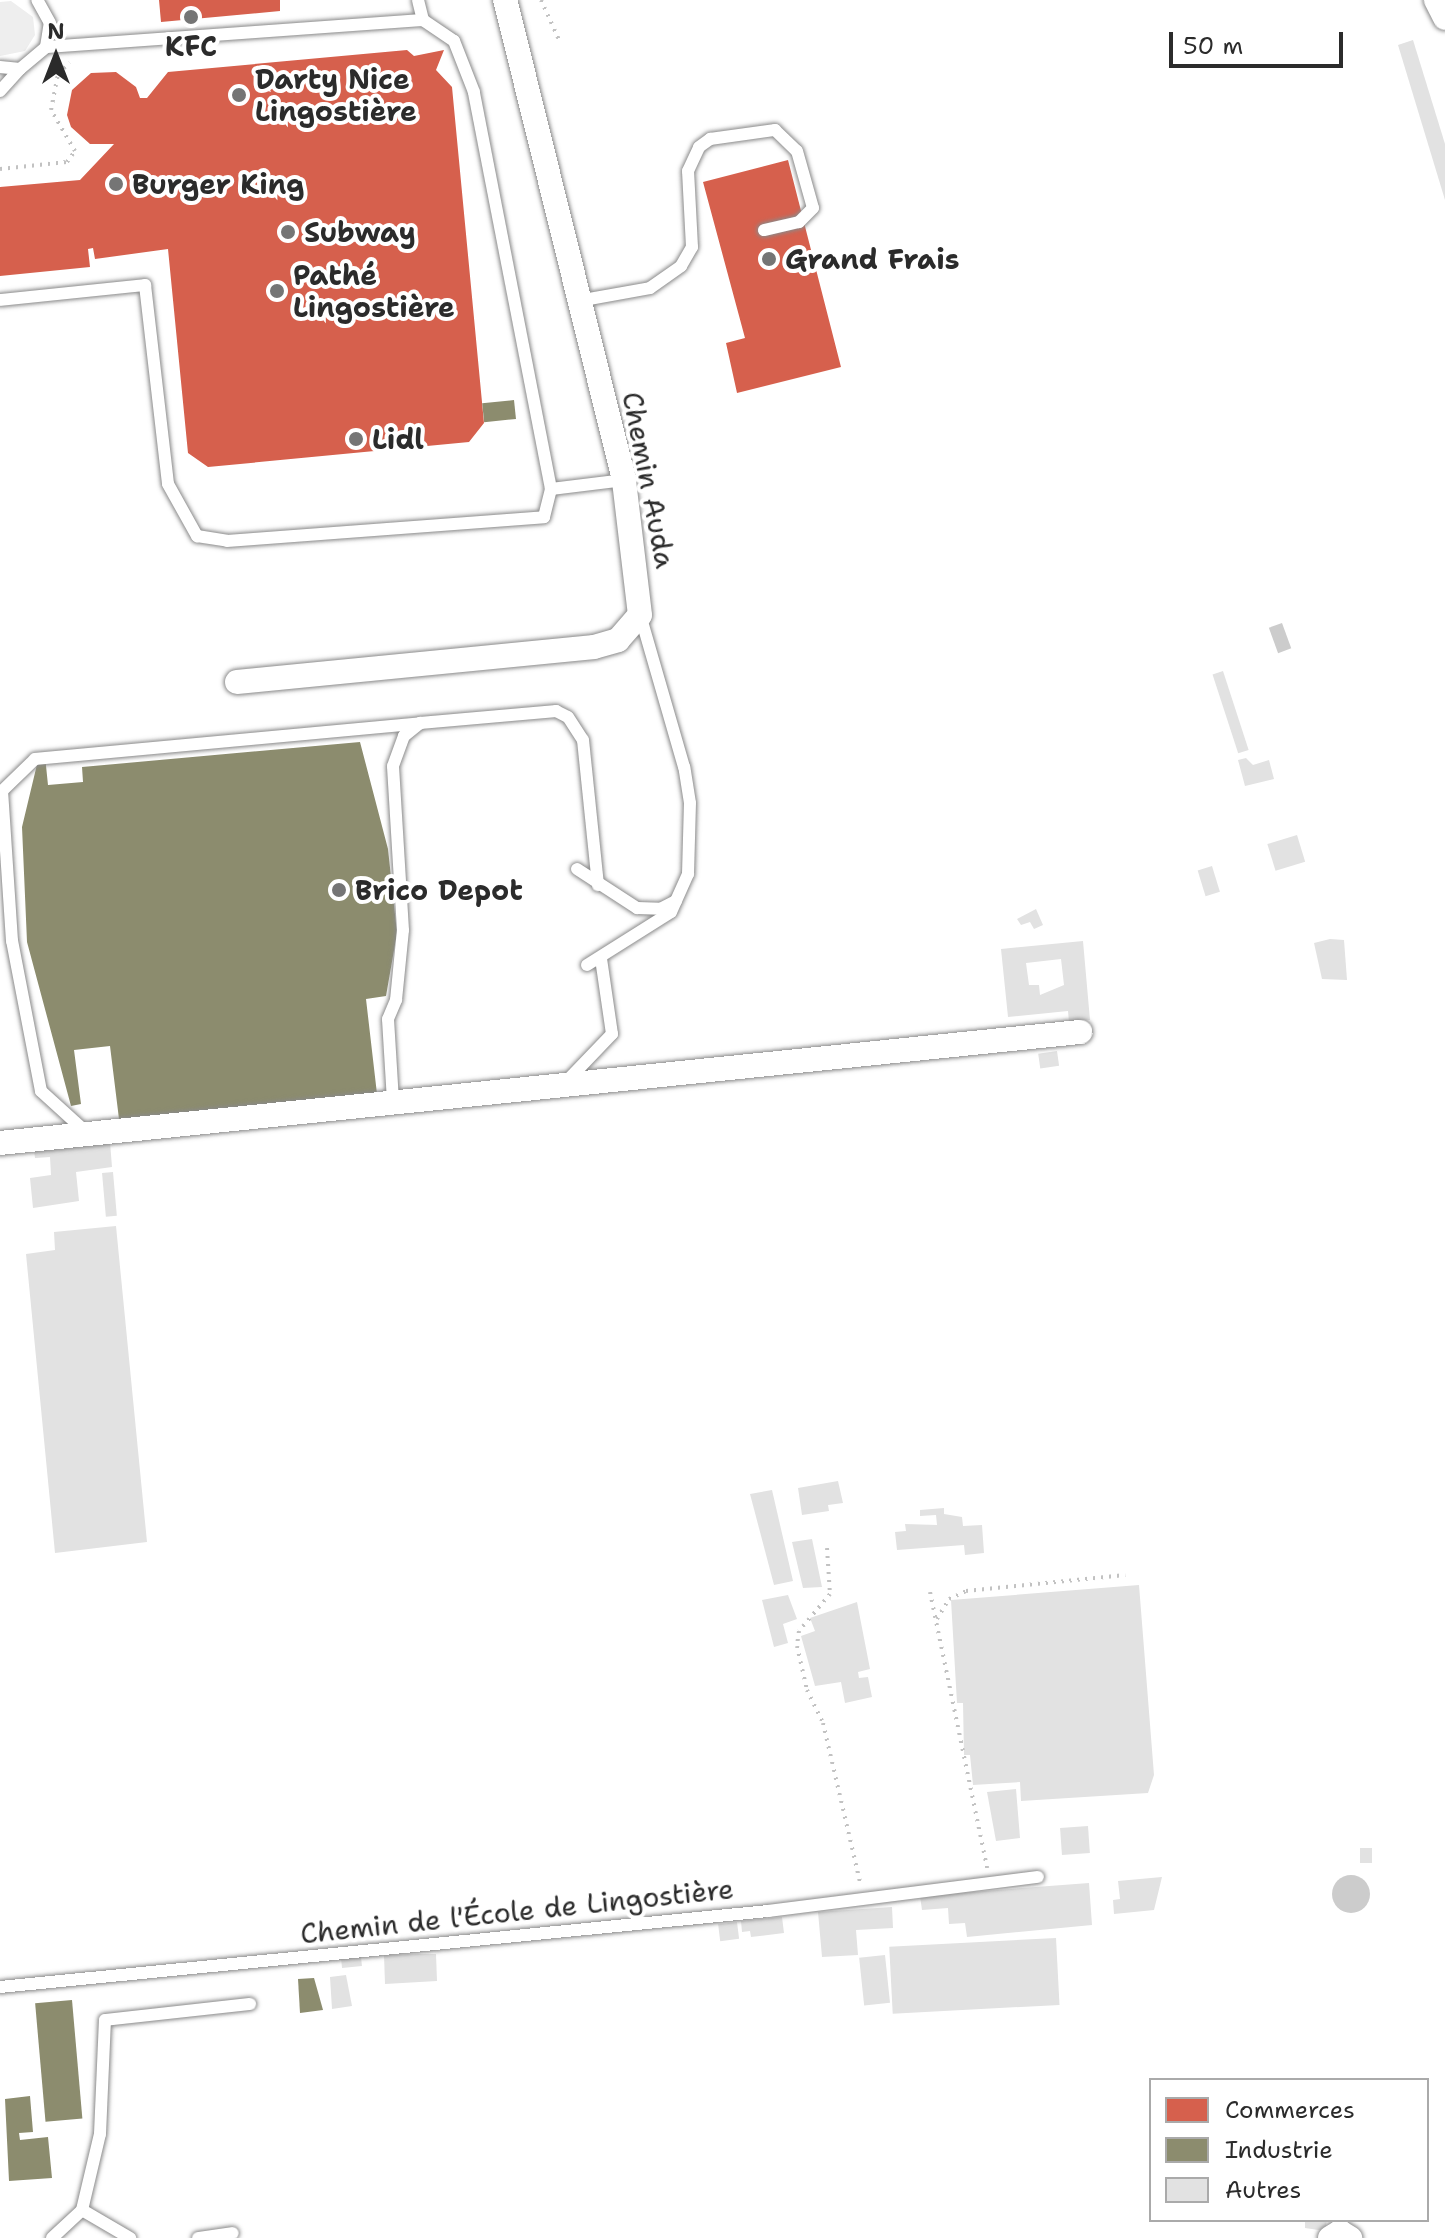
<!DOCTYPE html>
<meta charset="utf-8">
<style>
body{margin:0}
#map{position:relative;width:1445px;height:2238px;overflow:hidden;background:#fff;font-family:"Shantell Sans",sans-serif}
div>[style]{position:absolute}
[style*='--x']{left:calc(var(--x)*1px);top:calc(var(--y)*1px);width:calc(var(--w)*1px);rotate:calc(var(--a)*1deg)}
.green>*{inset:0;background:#eee}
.water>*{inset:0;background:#ccc;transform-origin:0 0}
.round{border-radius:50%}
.shops>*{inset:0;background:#d6604d}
.industry>*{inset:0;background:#8c8c6e;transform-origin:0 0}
.building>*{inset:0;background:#e2e2e2;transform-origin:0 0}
.path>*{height:4px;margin-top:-2px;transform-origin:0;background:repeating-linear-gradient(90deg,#c2c2c2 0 2px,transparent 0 8px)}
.roads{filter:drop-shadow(0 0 2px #8a8a8a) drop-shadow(0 0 2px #8a8a8a)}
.lane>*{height:12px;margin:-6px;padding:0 6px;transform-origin:6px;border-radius:6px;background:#fff}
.street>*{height:24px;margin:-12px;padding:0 12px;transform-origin:12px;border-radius:12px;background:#fff}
.dots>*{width:22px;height:22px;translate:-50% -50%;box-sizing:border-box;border:4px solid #fff;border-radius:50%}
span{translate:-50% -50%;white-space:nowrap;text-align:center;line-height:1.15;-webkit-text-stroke:8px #fff;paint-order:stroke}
.poi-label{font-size:28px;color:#2b2b2b;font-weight:700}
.left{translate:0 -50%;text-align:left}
.street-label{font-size:28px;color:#2b2b2b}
.legend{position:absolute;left:1149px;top:2078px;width:280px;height:144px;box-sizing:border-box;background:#fff;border:2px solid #aaa;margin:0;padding:10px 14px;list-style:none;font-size:24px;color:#2b2b2b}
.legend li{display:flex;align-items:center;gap:16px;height:40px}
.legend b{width:40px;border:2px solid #aaa}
.north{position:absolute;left:16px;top:16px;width:80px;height:80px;-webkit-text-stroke:6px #fff;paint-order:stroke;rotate:0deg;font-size:22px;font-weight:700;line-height:32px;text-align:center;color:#2b2b2b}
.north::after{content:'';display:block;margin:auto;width:28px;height:36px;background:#2b2b2b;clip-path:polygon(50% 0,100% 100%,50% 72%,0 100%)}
.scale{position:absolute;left:1169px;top:32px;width:174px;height:36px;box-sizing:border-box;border:4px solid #2b2b2b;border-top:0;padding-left:10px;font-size:24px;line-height:28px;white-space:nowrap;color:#2b2b2b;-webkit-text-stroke:6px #fff;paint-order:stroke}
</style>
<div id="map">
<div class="green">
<div style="clip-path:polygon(11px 1px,33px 17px,35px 35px,25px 51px,0 56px,0 2px)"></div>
</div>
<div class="water">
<div style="left:1282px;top:623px;width:27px;height:14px;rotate:70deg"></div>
<div class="round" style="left:1332px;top:1875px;width:38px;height:38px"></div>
</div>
<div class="shops">
<div style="clip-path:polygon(159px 0,280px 0,280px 11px,161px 22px)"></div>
<div style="clip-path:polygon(407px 50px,414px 56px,444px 50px,436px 70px,452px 87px,484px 423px,469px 442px,208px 467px,188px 453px,168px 249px,95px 259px,93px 248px,88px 249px,90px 267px,0 276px,0 187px,80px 180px,114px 144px,90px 144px,71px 127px,67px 115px,72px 90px,91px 73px,116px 72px,136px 87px,140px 98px,147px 98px,168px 72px)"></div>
<div style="clip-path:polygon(788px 160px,841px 367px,737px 393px,726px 343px,745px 338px,703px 182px)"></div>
</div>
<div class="industry">
<div style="left:514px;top:400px;width:19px;height:32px;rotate:84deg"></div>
<div style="clip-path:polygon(360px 742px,388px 849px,397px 933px,386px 996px,366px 999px,377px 1094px,119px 1119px,110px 1046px,74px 1050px,81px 1104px,71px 1106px,27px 942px,22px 827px,39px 756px,45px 756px,48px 785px,83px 782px,82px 767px)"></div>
<div style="clip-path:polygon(314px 1978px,323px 2010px,300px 2013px,298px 1979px)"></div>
<div style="left:72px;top:2000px;width:119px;height:37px;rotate:85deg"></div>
<div style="clip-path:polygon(30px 2096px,33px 2132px,19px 2133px,20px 2140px,48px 2137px,52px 2178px,9px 2181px,5px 2099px)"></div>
</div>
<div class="building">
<div style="clip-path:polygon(1413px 40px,1445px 144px,1445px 200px,1398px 45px)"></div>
<div style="left:1223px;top:671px;width:83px;height:11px;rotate:72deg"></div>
<div style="clip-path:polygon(1246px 758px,1253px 765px,1269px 760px,1274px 779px,1245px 786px,1238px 760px)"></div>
<div style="left:1297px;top:835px;width:28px;height:31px;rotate:73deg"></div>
<div style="left:1212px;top:866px;width:27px;height:15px;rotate:73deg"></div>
<div style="clip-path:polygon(1036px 909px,1043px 925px,1034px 929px,1030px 922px,1021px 925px,1017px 919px)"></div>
<div style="clip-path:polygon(1330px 939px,1344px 940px,1347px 980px,1322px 979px,1314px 943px)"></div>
<div style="clip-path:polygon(evenodd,1083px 941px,1090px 1020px,1069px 1022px,1068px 1011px,1008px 1017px,1001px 949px,1083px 941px,1061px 959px,1064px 985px,1040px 995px,1039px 985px,1029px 985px,1026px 963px,1061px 959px)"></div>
<div style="left:1057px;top:1051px;width:15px;height:19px;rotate:82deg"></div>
<div style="clip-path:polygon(110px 1142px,112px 1167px,76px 1172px,79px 1201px,33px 1208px,30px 1178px,51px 1175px,50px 1157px,35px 1158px,34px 1150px)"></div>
<div style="left:113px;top:1172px;width:44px;height:11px;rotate:85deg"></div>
<div style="clip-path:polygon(116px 1226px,147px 1542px,55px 1553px,26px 1254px,55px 1250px,54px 1232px)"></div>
<div style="clip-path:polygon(838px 1481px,843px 1503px,828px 1505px,829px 1511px,802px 1515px,798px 1488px)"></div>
<div style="clip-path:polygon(772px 1490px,793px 1581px,774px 1585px,750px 1494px)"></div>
<div style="clip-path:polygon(944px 1508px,944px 1514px,962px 1517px,963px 1526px,982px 1525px,984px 1553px,965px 1555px,964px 1545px,897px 1550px,895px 1532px,906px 1531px,905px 1524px,937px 1525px,936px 1515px,920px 1516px,920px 1510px)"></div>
<div style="clip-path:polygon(812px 1539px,822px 1587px,803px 1588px,792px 1542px)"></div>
<div style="clip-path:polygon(1139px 1585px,1154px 1775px,1148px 1793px,1021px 1801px,1020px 1782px,973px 1785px,970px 1755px,964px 1755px,963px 1703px,957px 1703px,951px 1600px)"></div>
<div style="clip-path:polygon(788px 1595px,797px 1619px,783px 1624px,788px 1643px,774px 1647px,762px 1600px)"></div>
<div style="clip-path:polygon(857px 1602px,870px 1669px,858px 1672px,859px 1678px,868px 1677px,872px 1697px,845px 1703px,841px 1682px,815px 1686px,801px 1636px,815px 1631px,810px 1618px)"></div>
<div style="clip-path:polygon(1016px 1789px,1020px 1838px,996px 1841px,987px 1792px)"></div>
<div style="left:1088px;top:1826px;width:27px;height:28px;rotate:86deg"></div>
<div style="left:1360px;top:1848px;width:12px;height:15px"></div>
<div style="clip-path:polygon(1162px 1877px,1154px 1910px,1114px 1914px,1113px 1900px,1120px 1899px,1118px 1881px)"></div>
<div style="clip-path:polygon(1089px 1883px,1092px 1925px,967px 1937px,965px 1923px,949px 1924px,948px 1908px,922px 1910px,920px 1896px)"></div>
<div style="clip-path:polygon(892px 1907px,893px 1928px,856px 1930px,858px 1955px,822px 1957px,818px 1912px)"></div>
<div style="clip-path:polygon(782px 1917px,784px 1933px,751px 1937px,750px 1931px,742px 1932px,741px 1921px)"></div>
<div style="left:737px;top:1922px;width:17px;height:19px;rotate:83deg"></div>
<div style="left:1056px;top:1938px;width:67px;height:167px;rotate:87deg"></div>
<div style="clip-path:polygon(418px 1954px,436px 1954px,437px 1981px,385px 1984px,384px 1955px)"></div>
<div style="left:885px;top:1955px;width:48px;height:26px;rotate:84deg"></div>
<div style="left:361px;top:1957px;width:9px;height:20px;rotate:84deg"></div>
<div style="clip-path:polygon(346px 1975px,352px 2006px,332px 2009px,330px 1977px)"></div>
<div style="clip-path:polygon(1305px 2220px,1327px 2220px,1325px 2231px,1305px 2228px)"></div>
</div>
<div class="path">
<div style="--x:541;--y:0;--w:46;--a:65.7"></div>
<div style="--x:0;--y:169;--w:67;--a:-6"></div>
<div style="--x:67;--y:162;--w:14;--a:-54"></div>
<div style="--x:75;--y:151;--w:48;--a:-120.3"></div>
<div style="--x:51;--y:110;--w:37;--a:-79"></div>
<div style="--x:58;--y:74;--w:16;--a:-45"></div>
<div style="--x:827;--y:1548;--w:46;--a:86.3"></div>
<div style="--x:830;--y:1594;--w:48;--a:130"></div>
<div style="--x:799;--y:1631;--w:15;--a:98"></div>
<div style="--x:797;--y:1646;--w:45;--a:77.2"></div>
<div style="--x:807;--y:1690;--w:37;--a:64"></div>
<div style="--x:823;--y:1723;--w:163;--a:76.9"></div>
<div style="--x:930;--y:1592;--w:282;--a:78.3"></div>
<div style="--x:937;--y:1619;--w:23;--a:-59"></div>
<div style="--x:949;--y:1599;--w:19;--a:-25"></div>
<div style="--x:966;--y:1591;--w:160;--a:-5.7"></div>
</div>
<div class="roads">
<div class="lane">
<div style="--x:418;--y:0;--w:21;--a:76"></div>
<div style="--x:0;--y:67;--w:20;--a:6"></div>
<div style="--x:20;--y:69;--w:34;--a:-40"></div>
<div style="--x:46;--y:47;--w:24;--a:-81"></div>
<div style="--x:50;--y:23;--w:26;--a:-119"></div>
<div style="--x:0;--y:91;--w:30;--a:-48"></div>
<div style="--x:0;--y:300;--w:146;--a:-5.9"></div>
<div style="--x:145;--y:285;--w:200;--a:83.4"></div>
<div style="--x:168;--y:484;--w:60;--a:60.9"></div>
<div style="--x:197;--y:536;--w:30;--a:9"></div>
<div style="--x:227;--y:541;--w:318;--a:-4.3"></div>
<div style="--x:544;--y:517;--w:29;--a:-76"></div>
<div style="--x:551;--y:489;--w:404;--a:-101"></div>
<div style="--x:474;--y:92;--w:55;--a:-111.4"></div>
<div style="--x:454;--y:41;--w:37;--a:-146"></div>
<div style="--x:423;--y:20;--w:378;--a:175.9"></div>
<div style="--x:578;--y:301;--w:73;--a:-10.2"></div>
<div style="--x:650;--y:288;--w:38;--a:-35"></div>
<div style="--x:681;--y:266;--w:22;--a:-60"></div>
<div style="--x:692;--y:247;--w:76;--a:-93"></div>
<div style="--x:688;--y:171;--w:26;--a:-65"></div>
<div style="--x:699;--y:147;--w:14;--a:-36"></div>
<div style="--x:710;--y:139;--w:66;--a:-7.9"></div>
<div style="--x:775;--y:130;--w:30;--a:44"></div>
<div style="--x:797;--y:151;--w:59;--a:74.3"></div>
<div style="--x:813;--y:208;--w:20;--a:135"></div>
<div style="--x:799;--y:222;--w:36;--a:167"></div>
<div style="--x:551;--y:489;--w:74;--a:-7"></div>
<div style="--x:577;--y:869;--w:72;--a:33"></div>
<div style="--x:637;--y:908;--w:23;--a:2"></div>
<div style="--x:660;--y:909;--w:18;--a:-27"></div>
<div style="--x:587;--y:965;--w:99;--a:-32.2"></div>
<div style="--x:671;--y:912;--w:42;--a:-65.9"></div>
<div style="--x:688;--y:874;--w:71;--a:-88.4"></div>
<div style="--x:690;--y:803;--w:36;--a:-99"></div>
<div style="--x:684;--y:767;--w:158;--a:-106.1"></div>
<div style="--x:565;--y:1083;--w:68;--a:-46.2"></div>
<div style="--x:612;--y:1034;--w:76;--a:-98.3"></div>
<div style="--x:393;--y:1101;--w:82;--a:-93.5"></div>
<div style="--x:388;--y:1019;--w:21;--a:-67"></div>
<div style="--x:396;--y:1000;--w:70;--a:-84.3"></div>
<div style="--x:403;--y:930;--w:164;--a:-93.5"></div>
<div style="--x:393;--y:766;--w:32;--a:-70"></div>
<div style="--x:404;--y:736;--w:21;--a:-39"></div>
<div style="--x:420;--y:723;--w:137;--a:-5"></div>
<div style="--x:556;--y:711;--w:13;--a:27"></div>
<div style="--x:568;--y:717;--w:27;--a:57"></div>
<div style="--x:583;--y:740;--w:146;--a:84.1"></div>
<div style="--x:86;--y:1132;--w:61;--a:-137.7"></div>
<div style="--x:41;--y:1091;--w:153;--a:-100.9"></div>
<div style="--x:12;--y:941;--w:150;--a:-93.8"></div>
<div style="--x:2;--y:791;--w:46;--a:-44.1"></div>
<div style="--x:35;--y:759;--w:387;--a:-5.3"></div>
<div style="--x:0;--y:1987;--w:772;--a:-5.65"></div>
<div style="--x:768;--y:1911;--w:272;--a:-7.2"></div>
<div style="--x:82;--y:2210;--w:56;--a:30.3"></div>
<div style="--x:52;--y:2238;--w:41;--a:-43"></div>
<div style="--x:82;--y:2210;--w:78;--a:-76.7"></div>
<div style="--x:100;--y:2134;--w:114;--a:-87.5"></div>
<div style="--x:105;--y:2020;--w:146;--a:-6.3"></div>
<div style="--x:198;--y:2238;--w:35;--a:-8"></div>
</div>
<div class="street">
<div style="--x:1436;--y:0;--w:20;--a:63"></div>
<div style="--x:237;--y:682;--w:359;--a:-5.6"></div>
<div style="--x:594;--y:647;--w:25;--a:-16"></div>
<div style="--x:618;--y:640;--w:33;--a:-49"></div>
<div style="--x:640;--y:615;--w:136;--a:-96.8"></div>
<div style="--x:624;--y:480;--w:495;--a:-103.9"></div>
<div style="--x:0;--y:1143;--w:1086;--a:-5.87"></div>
<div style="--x:1330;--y:2238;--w:12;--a:-31"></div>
<div style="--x:1340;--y:2232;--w:12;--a:31"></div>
</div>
</div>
<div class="dots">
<div style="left:191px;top:17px;background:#757575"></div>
<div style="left:239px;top:95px;background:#757575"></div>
<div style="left:116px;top:184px;background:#757575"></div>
<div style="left:288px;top:232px;background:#757575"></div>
<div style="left:769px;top:259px;background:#757575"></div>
<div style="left:277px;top:291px;background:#757575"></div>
<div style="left:356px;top:439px;background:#757575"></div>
<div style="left:339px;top:890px;background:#757575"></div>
</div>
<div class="poi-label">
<span style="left:191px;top:46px">KFC</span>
<span class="left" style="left:255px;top:95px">Darty Nice<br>Lingostière</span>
<span class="left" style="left:132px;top:184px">Burger King</span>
<span class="left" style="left:304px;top:232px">Subway</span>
<span class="left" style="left:785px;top:259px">Grand Frais</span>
<span class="left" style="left:293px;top:291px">Pathé<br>Lingostière</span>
<span class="left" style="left:372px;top:439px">Lidl</span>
<span class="left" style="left:355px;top:890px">Brico Depot</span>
</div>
<div class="street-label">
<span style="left:649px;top:480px;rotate:79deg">Chemin Auda</span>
<span style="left:517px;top:1911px;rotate:-6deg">Chemin de l'École de Lingostière</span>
</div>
<ul class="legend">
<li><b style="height:22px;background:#d6604d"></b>Commerces</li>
<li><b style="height:22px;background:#8c8c6e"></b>Industrie</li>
<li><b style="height:22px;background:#e2e2e2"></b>Autres</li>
</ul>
<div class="north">N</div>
<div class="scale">50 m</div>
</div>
